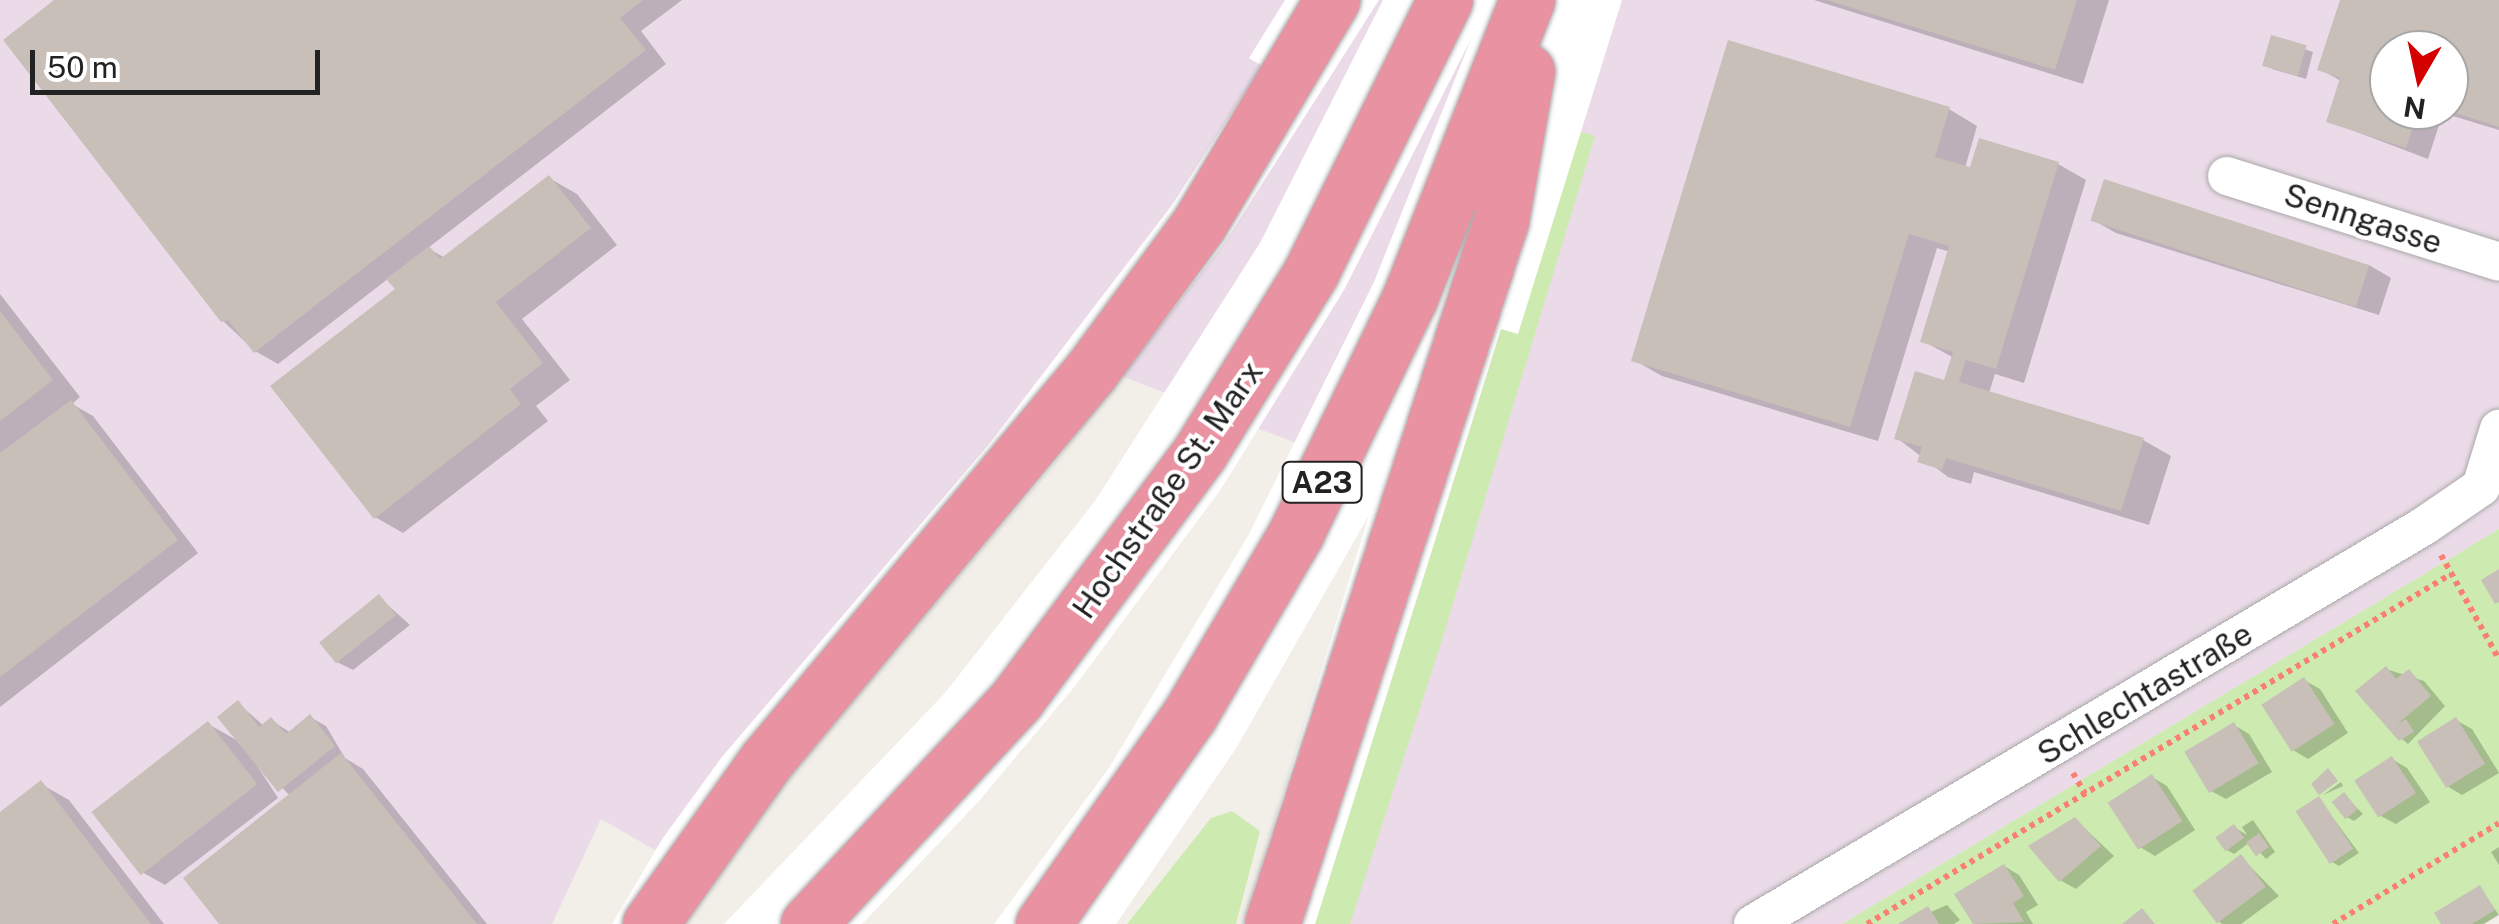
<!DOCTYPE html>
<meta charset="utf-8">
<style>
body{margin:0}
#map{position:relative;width:2499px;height:924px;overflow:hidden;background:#f2efe9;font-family:"Public Sans",sans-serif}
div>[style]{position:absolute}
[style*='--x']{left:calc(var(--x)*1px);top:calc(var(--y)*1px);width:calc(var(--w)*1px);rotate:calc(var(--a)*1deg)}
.industrial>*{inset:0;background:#ebdbe8}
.grass>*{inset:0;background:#cdebb0}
.pier>*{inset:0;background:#fff}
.shadow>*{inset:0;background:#0003}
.building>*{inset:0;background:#c7bfb8;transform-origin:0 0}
.path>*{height:6px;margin-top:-3px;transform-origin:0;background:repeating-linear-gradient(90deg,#fa8072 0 5px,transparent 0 10px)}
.roads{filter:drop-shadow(0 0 2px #a9a9a9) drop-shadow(0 0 2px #a9a9a9)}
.street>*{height:38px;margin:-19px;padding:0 19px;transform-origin:19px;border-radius:19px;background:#fff}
.highway>*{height:55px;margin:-27.5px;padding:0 27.5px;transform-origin:27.5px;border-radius:27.5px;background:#e892a2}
span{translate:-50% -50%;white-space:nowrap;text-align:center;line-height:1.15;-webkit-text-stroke:8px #fff;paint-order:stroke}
.shield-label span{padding:2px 8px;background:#fff;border:2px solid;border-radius:8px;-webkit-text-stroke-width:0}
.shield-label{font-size:30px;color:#222;font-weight:700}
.street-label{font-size:32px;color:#222}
.north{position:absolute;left:2369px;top:30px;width:100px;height:100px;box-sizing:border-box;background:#fff;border:2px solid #a7a7a7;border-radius:50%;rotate:189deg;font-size:28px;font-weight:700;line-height:40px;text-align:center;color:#222}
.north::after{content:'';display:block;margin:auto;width:35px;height:45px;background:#d40000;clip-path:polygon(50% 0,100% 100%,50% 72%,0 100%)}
.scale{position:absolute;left:30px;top:50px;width:290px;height:45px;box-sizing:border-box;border:5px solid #222;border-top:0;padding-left:12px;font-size:30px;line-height:35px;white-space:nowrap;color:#222;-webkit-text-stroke:8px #fff;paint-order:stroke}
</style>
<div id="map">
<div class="industrial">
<div style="clip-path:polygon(evenodd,0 0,2499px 0,2499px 529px,1842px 924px,1345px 924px,1458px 505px,1069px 356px,722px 757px,655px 850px,601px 819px,552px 924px,0 924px,0 0,2389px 50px,2449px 50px,2449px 110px,2389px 110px,2389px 50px)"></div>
</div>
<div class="grass">
<div style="clip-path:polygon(1557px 125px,1595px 136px,1442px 640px,1350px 924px,1315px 924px,1501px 329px)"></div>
<div style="clip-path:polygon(2499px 529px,2499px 914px,2483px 924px,1842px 924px)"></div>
<div style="clip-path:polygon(1232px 811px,1260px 831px,1236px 924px,1127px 924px,1211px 818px)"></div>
</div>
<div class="pier">
<div style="clip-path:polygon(1285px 0,1379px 0,1225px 242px,1056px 461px,741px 835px,681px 924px,612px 924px,663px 838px,722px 757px,990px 443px,1172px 205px,1262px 66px,1249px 58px)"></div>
<div style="clip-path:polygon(1383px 0,1622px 0,1518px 334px,1501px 329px,1315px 924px,1243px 924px,1369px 515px,1237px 747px,1116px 924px,994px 924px,1109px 768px,1248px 536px,1374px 282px,1471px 39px,1344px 290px,1221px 489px,1075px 686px,979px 801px,862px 924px,724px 924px,945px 693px,1095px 501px,1260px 243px)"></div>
</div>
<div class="shadow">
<div style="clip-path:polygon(58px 0,682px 0,641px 31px,666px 64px,428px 248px,445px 258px,549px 178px,577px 194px,617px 245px,522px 319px,570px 380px,536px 406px,548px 421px,403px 533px,375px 517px,398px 289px,389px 278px,278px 364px,255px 351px,223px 321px)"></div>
<div style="clip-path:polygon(1814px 0,2109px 0,2083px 84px)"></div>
<div style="clip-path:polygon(evenodd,2343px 0,2499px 0,2499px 130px,2443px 113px,2428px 159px,2328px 121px,2341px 81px,2320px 69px,2343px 0,2389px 50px,2449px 50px,2449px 110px,2389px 110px,2389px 50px)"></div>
<div style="clip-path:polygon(2273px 38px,2313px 52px,2306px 79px,2272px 69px)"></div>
<div style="clip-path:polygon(1730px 43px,1949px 109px,1977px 126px,1965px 168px,2058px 164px,2086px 180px,2024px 383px,1995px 374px,1989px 393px,2143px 440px,2171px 456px,2149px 525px,1974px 472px,1971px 484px,1948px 477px,1897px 438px,1946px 383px,1954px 358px,1923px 341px,1950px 252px,1937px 248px,1878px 441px,1662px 376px,1634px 360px)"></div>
<div style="clip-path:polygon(2093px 220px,2369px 265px,2391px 278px,2379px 315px,2116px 233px)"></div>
<div style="clip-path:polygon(0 294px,80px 397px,72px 404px,93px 416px,198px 553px,0 707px)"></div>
<div style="clip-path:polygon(379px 597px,410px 625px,353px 670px,337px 662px)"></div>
<div style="clip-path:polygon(2386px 669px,2424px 681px,2445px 706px,2408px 744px,2390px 729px)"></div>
<div style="clip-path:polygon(2304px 680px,2320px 689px,2348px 733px,2308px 759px,2293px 750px)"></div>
<div style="clip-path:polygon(238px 703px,264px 726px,271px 720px,291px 733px,310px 717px,326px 726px,345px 758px,363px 769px,487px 924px,222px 924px,290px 796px,245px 747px,278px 798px,165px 885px,142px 872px,208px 724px,240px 742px)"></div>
<div style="clip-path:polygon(2456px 720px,2472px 729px,2499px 773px,2462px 795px,2447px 786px)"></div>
<div style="clip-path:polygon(2234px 725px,2249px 734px,2272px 772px,2226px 799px,2211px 791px)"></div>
<div style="clip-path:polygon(2392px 759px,2407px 768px,2430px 802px,2396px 824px,2381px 816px)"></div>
<div style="clip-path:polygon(2152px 777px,2167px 786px,2195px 830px,2155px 856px,2140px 847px)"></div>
<div style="clip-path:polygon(2341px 782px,2343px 786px,2323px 795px)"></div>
<div style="clip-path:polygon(41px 784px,69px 800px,164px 924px,0 924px,0 815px)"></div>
<div style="clip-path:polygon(2344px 795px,2363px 814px,2354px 821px,2347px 817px)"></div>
<div style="clip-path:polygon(2319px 799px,2359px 853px,2339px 866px,2332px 862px)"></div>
<div style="clip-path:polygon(2075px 819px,2114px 856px,2076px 889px,2060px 880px)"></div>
<div style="clip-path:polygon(2253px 820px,2275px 852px,2266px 859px,2250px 842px,2234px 854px,2227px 850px,2234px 827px,2247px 835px,2242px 827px)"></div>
<div style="clip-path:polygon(2499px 847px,2499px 865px,2491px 852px)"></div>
<div style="clip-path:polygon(2241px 857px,2279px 896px,2241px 924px,2222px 924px,2218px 921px)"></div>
<div style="clip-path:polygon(2004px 866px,2019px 875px,2038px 905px,2026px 912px,2033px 924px,1975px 924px,1957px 894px)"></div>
<div style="clip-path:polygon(2480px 888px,2499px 915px,2484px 924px,2444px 924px)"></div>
<div style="clip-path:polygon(1947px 905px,1960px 920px,1954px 924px,1903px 924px)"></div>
</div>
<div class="building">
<div style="clip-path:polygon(54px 0,643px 0,620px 18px,646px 50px,254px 353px,228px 320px,221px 322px,3px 40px)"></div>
<div style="clip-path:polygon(1826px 0,2077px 0,2055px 70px)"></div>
<div style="clip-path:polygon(2340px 0,2499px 0,2499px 127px,2449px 111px,2449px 50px,2389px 50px,2389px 110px,2418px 110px,2406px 148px,2326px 122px,2340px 78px,2317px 70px)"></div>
<div style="left:2271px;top:35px;width:37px;height:32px;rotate:16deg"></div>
<div style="clip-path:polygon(1728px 40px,1950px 107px,1935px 157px,1970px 167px,1979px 138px,2059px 162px,1996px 369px,1966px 360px,1959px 382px,2144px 438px,2121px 511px,1946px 458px,1942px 470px,1917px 462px,1922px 447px,1894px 439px,1915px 371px,1944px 380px,1953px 352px,1920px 342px,1949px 246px,1909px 234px,1850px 427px,1631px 361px)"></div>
<div style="clip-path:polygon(549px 175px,591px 228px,496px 302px,543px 363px,510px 389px,521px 404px,374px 519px,270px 386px,395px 289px,386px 279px,429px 246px,440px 259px)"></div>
<div style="left:2104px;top:179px;width:279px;height:44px;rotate:18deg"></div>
<div style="clip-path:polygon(0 311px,53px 380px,0 421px)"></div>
<div style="clip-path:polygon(71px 400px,178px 540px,0 677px,0 453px)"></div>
<div style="clip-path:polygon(2499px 569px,2499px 602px,2495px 604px,2481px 580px)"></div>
<div style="left:379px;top:594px;width:27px;height:77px;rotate:51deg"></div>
<div style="clip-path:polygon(2386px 666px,2396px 679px,2409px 669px,2431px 696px,2396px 725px,2406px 719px,2414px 732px,2399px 741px,2355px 691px)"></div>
<div style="left:2304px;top:677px;width:56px;height:51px;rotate:57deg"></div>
<div style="clip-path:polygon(238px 700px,259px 727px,271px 717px,286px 734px,310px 714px,335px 746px,278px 792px,217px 717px)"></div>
<div style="left:2456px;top:717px;width:55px;height:46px;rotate:58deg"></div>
<div style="left:208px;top:721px;width:80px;height:148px;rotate:52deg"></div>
<div style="left:2234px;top:722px;width:48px;height:58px;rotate:59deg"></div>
<div style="clip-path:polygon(341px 753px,477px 924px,219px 924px,183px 878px)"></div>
<div style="left:2392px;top:756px;width:44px;height:45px;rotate:57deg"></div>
<div style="clip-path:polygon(2328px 768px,2338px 781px,2319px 795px,2311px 784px)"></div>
<div style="left:2152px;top:774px;width:56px;height:53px;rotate:57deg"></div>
<div style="clip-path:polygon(41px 780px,151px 924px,0 924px,0 812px)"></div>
<div style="left:2344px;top:792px;width:22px;height:16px;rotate:51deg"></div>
<div style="left:2319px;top:796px;width:63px;height:28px;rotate:57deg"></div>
<div style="clip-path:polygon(2075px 817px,2101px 846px,2059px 882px,2028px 846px)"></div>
<div style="left:2234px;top:824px;width:17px;height:23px;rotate:54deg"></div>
<div style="left:2259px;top:833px;width:17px;height:16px;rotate:54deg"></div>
<div style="left:2241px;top:854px;width:41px;height:61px;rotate:53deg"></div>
<div style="clip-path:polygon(2004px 864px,2024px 896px,2013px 903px,2024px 922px,1973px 924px,1954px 894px)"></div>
<div style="clip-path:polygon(2480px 885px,2495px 910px,2472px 924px,2441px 924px,2434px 913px)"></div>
<div style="clip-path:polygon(1928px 906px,1939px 924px,1898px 924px)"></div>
<div style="clip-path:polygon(2142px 908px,2155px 924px,2122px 924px)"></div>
</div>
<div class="path">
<div style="--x:2441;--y:555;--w:119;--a:60.9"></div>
<div style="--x:2073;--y:773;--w:24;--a:60"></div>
<div style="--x:1867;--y:924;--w:681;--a:-30.93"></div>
<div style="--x:2333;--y:924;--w:194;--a:-31.3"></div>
</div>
<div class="roads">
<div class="street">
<div style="--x:2227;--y:176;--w:285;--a:17.5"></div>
<div style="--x:1753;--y:924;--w:780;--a:-30.67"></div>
<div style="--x:2424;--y:526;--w:69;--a:-34.4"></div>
<div style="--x:2481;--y:487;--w:61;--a:-72.8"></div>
</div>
<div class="highway">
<div style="--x:650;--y:924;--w:199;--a:-54.6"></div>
<div style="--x:765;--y:762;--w:509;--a:-50.18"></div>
<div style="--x:1091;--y:371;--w:182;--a:-53.7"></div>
<div style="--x:1199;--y:224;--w:261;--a:-59.3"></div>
<div style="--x:808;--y:924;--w:306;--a:-47.1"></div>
<div style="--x:1016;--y:700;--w:309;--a:-53.4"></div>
<div style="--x:1200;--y:452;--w:211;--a:-58.3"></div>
<div style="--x:1311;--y:272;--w:303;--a:-63.8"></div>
<div style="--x:1043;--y:924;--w:256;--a:-55"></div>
<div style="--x:1190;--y:714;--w:210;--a:-59.6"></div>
<div style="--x:1296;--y:533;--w:262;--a:-64.2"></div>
<div style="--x:1410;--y:297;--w:319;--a:-68.5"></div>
<div style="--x:1272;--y:924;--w:740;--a:-71.98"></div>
<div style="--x:1501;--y:220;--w:151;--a:-80.1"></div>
</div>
</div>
<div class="shield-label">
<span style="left:1322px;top:482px">A23</span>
</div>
<div class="street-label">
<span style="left:2363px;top:219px;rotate:18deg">Senngasse</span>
<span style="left:1168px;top:490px;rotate:-55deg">Hochstraße St. Marx</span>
<span style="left:2145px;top:694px;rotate:-31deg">Schlechtastraße</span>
</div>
<div class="north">N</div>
<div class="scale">50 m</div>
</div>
